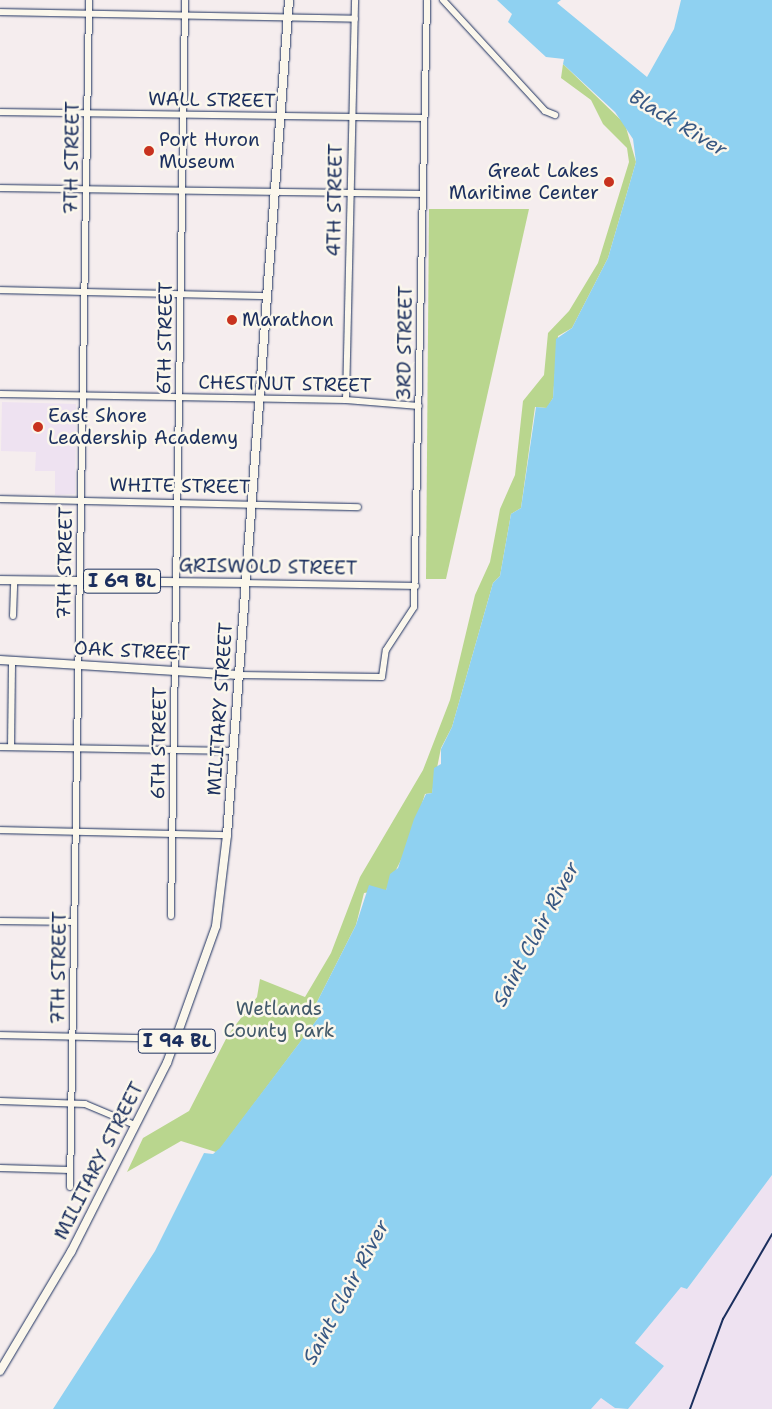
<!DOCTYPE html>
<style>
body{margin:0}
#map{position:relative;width:772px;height:1409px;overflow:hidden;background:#f5edee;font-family:"Shantell Sans",sans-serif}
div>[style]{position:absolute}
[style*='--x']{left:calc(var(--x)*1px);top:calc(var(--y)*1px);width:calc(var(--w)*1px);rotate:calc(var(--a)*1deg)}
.built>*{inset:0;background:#eee2f1}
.green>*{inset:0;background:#b9d68e}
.water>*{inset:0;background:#8fd1f1}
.roads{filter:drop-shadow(0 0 1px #1b2f5e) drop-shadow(0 0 1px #1b2f5e)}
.minor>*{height:6px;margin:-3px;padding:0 3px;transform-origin:3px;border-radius:3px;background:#fbf7ec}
.major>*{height:8px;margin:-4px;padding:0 4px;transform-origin:4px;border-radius:4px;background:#fbf7ec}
.rail>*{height:2px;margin:-1px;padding:0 1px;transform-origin:1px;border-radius:1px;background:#1b2f5e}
.dots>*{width:14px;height:14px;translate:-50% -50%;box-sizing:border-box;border:2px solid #fbf7ec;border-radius:50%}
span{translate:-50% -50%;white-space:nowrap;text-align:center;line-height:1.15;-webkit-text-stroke:5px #fbf7ec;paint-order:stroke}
.shield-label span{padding:1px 4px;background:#fbf7ec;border:1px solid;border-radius:4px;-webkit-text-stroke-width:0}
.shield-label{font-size:18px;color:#1b2f5e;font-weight:700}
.street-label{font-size:19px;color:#1b2f5e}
.poi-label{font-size:19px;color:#1b2f5e}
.left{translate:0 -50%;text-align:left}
.right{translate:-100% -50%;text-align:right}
.park-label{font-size:19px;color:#42596a}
.water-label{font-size:20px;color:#385883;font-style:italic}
</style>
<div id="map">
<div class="built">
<div style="clip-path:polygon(2px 402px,76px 404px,75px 494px,55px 495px,55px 471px,35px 471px,36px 452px,1px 451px)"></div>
<div style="clip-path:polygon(772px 1175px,772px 1409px,628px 1409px,664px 1366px,635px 1343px,681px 1286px,687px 1289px)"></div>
<div style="clip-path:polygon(601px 1398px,615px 1408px,619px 1409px,591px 1409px)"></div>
</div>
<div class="green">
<div style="clip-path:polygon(563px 64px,625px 124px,636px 162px,608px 258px,572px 328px,558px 336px,553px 398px,547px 408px,535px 407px,521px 508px,511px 514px,500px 576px,493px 583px,452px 727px,441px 748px,432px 793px,425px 794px,409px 844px,386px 890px,364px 893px,356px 925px,315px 1006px,322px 1013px,220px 1149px,216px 1152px,181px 1141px,127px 1172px,143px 1138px,189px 1111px,228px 1035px,257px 997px,260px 979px,305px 997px,331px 953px,360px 877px,423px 770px,450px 700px,475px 595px,490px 562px,500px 509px,515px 475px,523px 401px,544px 375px,548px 333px,569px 311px,598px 263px,629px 162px,627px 148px,603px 124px,591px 100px,561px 78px)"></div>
<div style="clip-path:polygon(429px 209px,529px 209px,446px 579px,426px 579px)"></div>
</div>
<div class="water">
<div style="clip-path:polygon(497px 0,561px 0,557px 3px,647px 77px,674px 29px,681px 0,772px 0,772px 1175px,687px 1289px,681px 1287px,635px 1343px,664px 1366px,628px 1409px,615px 1408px,601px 1398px,591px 1409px,53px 1409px,155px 1251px,204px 1153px,213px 1154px,220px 1148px,322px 1013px,315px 1006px,356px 925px,369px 885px,386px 890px,390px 874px,398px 868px,414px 819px,426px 794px,432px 793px,434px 768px,441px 764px,441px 749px,452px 727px,493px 583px,500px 576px,511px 514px,521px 508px,536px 407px,546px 408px,553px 398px,556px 339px,572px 328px,608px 258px,636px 162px,633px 139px,615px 112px,563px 64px,564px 59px,546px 57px,508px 22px,512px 14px)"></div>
</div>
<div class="roads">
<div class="minor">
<div style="--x:443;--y:0;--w:151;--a:47.4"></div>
<div style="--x:545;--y:111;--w:11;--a:22"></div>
<div style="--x:0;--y:12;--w:355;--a:1.1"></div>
<div style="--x:0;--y:112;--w:424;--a:0.8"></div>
<div style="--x:0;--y:188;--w:423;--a:0.8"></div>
<div style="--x:0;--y:290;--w:268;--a:1.3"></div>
<div style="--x:0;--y:394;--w:346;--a:1"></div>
<div style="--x:346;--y:400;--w:73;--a:4.7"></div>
<div style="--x:346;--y:400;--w:400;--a:-88.7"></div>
<div style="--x:0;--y:499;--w:358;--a:1.3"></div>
<div style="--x:245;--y:583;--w:171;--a:1"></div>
<div style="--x:13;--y:616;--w:36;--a:-88"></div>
<div style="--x:239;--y:675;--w:143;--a:0.8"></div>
<div style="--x:382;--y:677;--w:27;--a:-82"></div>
<div style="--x:386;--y:650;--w:51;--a:-56.9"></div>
<div style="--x:414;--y:607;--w:607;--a:-88.77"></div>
<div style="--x:0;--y:747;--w:233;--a:1"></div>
<div style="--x:11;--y:747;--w:86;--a:-89.3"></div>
<div style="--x:0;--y:830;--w:227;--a:1.3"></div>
<div style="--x:171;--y:916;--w:916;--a:-89.12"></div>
<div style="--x:0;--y:921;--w:74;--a:0.8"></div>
<div style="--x:0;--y:1035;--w:178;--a:1.3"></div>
<div style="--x:0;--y:1101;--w:85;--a:2"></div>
<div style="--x:85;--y:1104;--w:54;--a:22.8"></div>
<div style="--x:0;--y:1168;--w:70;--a:1.6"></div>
<div style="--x:70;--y:1187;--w:1187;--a:-89.08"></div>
</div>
<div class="major">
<div style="--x:0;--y:580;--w:245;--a:0.7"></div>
<div style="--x:0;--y:660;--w:239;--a:3.6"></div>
<div style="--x:0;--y:1371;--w:139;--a:-59.2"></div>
<div style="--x:71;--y:1252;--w:212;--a:-63.1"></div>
<div style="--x:167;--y:1063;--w:145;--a:-70.3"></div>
<div style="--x:216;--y:926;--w:92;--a:-83.1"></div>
<div style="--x:227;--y:835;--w:837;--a:-85.75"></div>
</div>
</div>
<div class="rail">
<div style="--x:690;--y:1409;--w:96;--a:-69.9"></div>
<div style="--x:723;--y:1319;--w:98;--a:-60"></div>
</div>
<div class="dots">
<div style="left:149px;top:151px;background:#c8321e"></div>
<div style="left:609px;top:182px;background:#c8321e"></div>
<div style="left:232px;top:320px;background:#c8321e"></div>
<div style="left:38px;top:427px;background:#c8321e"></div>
</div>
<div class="shield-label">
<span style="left:122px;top:581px">I 69 BL</span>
<span style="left:177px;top:1041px">I 94 BL</span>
</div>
<div class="street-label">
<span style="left:212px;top:100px;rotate:1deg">WALL STREET</span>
<span style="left:72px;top:158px;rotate:-89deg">7TH STREET</span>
<span style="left:335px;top:200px;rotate:-89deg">4TH STREET</span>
<span style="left:165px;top:338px;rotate:-89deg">6TH STREET</span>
<span style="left:405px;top:343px;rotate:-89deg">3RD STREET</span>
<span style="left:285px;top:384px;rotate:1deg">CHESTNUT STREET</span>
<span style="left:180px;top:486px;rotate:1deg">WHITE STREET</span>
<span style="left:65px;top:563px;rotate:-89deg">7TH STREET</span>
<span style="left:268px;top:567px;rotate:1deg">GRISWOLD STREET</span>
<span style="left:132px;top:651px;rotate:3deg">OAK STREET</span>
<span style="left:220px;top:709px;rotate:-86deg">MILITARY STREET</span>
<span style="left:159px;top:743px;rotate:-89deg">6TH STREET</span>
<span style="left:59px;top:968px;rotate:-89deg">7TH STREET</span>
<span style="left:99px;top:1161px;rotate:-63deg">MILITARY STREET</span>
</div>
<div class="poi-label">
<span class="left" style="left:159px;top:151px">Port Huron<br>Museum</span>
<span class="right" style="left:599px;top:182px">Great Lakes<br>Maritime Center</span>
<span class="left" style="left:242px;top:320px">Marathon</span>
<span class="left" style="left:48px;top:427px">East Shore<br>Leadership Academy</span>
</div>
<div class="park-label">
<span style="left:279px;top:1020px">Wetlands<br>County Park</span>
</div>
<div class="water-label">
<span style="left:678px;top:123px;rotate:31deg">Black River</span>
<span style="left:536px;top:934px;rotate:-62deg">Saint Clair River</span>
<span style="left:346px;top:1292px;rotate:-62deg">Saint Clair River</span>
</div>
</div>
